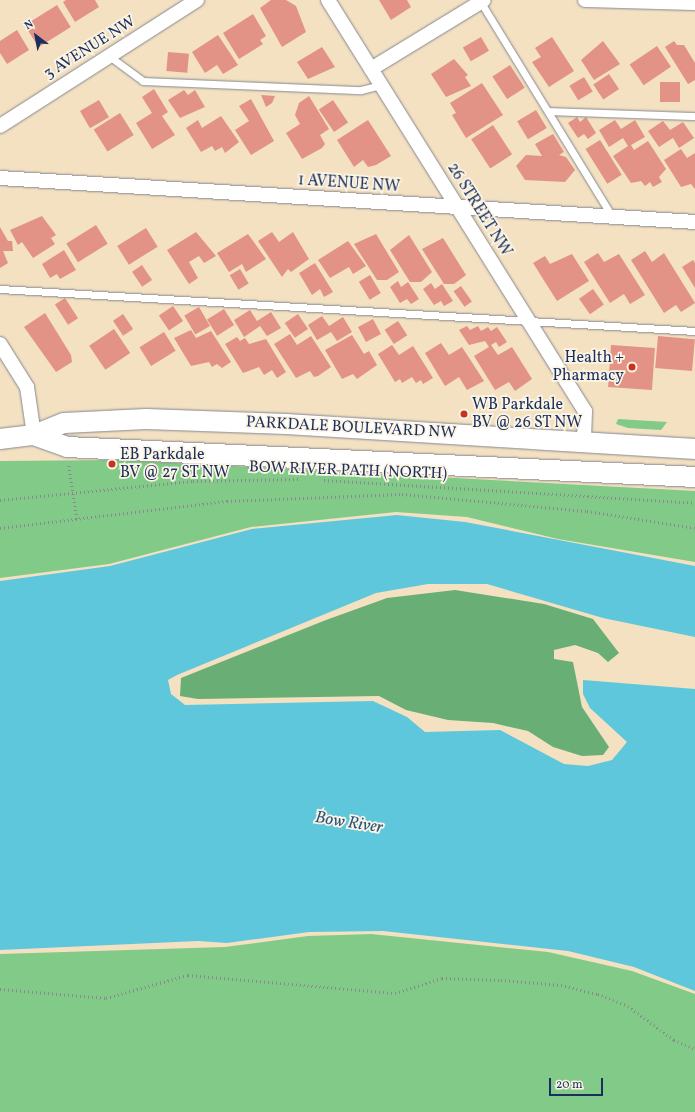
<!DOCTYPE html>
<style>
body{margin:0}
#map{position:relative;width:695px;height:1112px;overflow:hidden;background:#f3e1c2;font-family:Vollkorn,serif}
div>[style]{position:absolute}
[style*='--x']{left:calc(var(--x)*1px);top:calc(var(--y)*1px);width:calc(var(--w)*1px);rotate:calc(var(--a)*1deg)}
.green>*{inset:0;background:#82ca87}
.forest>*{inset:0;background:#69ae74}
.water>*{inset:0;background:#5fc7db}
.building>*{inset:0;background:#e39286;transform-origin:0 0}
.path>*{height:2.5px;margin-top:-1.25px;transform-origin:0;background:repeating-linear-gradient(90deg,#878890 0 1px,transparent 0 4px)}
.roads{filter:drop-shadow(0 0 1px #878890) drop-shadow(0 0 1px #878890)}
.service>*{height:7px;margin:-3.5px;padding:0 3.5px;transform-origin:3.5px;border-radius:3.5px;background:#fff}
.minor>*{height:14px;margin:-7px;padding:0 7px;transform-origin:7px;border-radius:7px;background:#fff}
.secondary>*{height:20px;margin:-10px;padding:0 10px;transform-origin:10px;border-radius:10px;background:#fff}
.dots>*{width:11px;height:11px;translate:-50% -50%;box-sizing:border-box;border:2px solid #fcf5e5;border-radius:50%}
span{translate:-50% -50%;white-space:nowrap;text-align:center;line-height:1.15;-webkit-text-stroke:3.5px #fcf5e5;paint-order:stroke}
.street-label{font-size:16px;color:#1b2f5e}
.poi-label{font-size:16px;color:#1b2f5e}
.right{translate:-100% -50%;text-align:right}
.left{translate:0 -50%;text-align:left}
.water-label{font-size:17px;color:#2c557d;font-style:italic}
.north{position:absolute;left:16px;top:16px;width:40px;height:40px;-webkit-text-stroke:3px #fcf5e5;paint-order:stroke;rotate:328deg;font-size:11px;font-weight:700;line-height:16px;text-align:center;color:#1b2f5e}
.north::after{content:'';display:block;margin:auto;width:14px;height:18px;background:#1b2f5e;clip-path:polygon(50% 0,100% 100%,50% 72%,0 100%)}
.scale{position:absolute;left:549px;top:1078px;width:54px;height:18px;box-sizing:border-box;border:2px solid #1b2f5e;border-top:0;padding-left:5px;font-size:12px;line-height:14px;white-space:nowrap;color:#1b2f5e;-webkit-text-stroke:3px #fcf5e5;paint-order:stroke}
</style>
<div id="map">
<div class="green">
<div style="clip-path:polygon(618px 419px,667px 422px,661px 430px,628px 428px,616px 424px)"></div>
<div style="clip-path:polygon(120px 460px,695px 491px,695px 562px,558px 539px,467px 517px,396px 512px,251px 527px,109px 564px,0 578px,0 461px)"></div>
<div style="clip-path:polygon(371px 934px,548px 952px,632px 971px,695px 994px,695px 1112px,0 1112px,0 954px,225px 947px,308px 936px)"></div>
</div>
<div class="forest">
<div style="clip-path:polygon(455px 590px,544px 604px,593px 619px,619px 653px,608px 662px,598px 653px,575px 645px,554px 650px,554px 659px,573px 662px,582px 707px,609px 747px,603px 755px,582px 756px,553px 747px,528px 731px,493px 723px,448px 720px,406px 710px,379px 696px,198px 699px,180px 696px,181px 678px,326px 620px,387px 598px)"></div>
</div>
<div class="water">
<div style="clip-path:polygon(397px 515px,465px 522px,695px 566px,695px 637px,603px 618px,487px 584px,428px 584px,376px 593px,177px 675px,168px 680px,171px 694px,185px 705px,373px 701px,407px 717px,425px 732px,500px 730px,564px 764px,588px 766px,612px 760px,627px 742px,590px 708px,583px 694px,583px 680px,695px 689px,695px 991px,634px 967px,568px 951px,383px 931px,309px 932px,227px 943px,198px 941px,0 950px,0 581px,110px 566px,252px 529px)"></div>
</div>
<div class="building">
<div style="clip-path:polygon(66px 0,95px 0,99px 7px,75px 22px,63px 2px)"></div>
<div style="clip-path:polygon(271px 0,286px 0,296px 6px,306px 32px,282px 47px,260px 8px)"></div>
<div style="clip-path:polygon(379px 0,407px 0,411px 7px,391px 20px)"></div>
<div style="left:57px;top:5px;width:26px;height:38px;rotate:58deg"></div>
<div style="clip-path:polygon(253px 14px,266px 36px,260px 40px,263px 44px,239px 59px,223px 33px)"></div>
<div style="clip-path:polygon(17px 30px,29px 50px,7px 64px,0 53px,0 41px)"></div>
<div style="clip-path:polygon(218px 35px,238px 65px,223px 74px,217px 65px,205px 73px,192px 52px)"></div>
<div style="left:481px;top:37px;width:16px;height:21px;rotate:60deg"></div>
<div style="clip-path:polygon(552px 37px,574px 71px,549px 87px,532px 62px,541px 57px,535px 48px)"></div>
<div style="clip-path:polygon(603px 41px,620px 64px,594px 80px,581px 60px)"></div>
<div style="clip-path:polygon(674px 41px,677px 45px,684px 45px,695px 63px,695px 80px,688px 84px,665px 47px)"></div>
<div style="left:657px;top:46px;width:25px;height:33px;rotate:56deg"></div>
<div style="clip-path:polygon(322px 47px,335px 67px,308px 79px,297px 62px)"></div>
<div style="left:168px;top:52px;width:21px;height:19px;rotate:5deg"></div>
<div style="clip-path:polygon(454px 59px,468px 75px,465px 77px,471px 86px,446px 97px,431px 74px)"></div>
<div style="left:510px;top:65px;width:27px;height:21px;rotate:57deg"></div>
<div style="left:609px;top:74px;width:18px;height:19px;rotate:56deg"></div>
<div style="left:584px;top:77px;width:17px;height:17px;rotate:59deg"></div>
<div style="left:660px;top:82px;width:20px;height:20px"></div>
<div style="clip-path:polygon(482px 83px,503px 115px,466px 138px,452px 115px,456px 113px,450px 103px)"></div>
<div style="clip-path:polygon(154px 89px,168px 112px,162px 116px,175px 135px,152px 149px,136px 123px,152px 113px,142px 97px)"></div>
<div style="clip-path:polygon(184px 90px,188px 95px,195px 90px,205px 107px,180px 118px,168px 100px)"></div>
<div style="clip-path:polygon(261px 95px,275px 96px,272px 103px,266px 107px)"></div>
<div style="clip-path:polygon(309px 96px,329px 129px,320px 135px,325px 144px,322px 148px,302px 159px,286px 133px,300px 124px,295px 115px,299px 103px)"></div>
<div style="clip-path:polygon(251px 99px,274px 141px,251px 155px,235px 130px,249px 121px,239px 106px)"></div>
<div style="left:99px;top:100px;width:20px;height:22px;rotate:60deg"></div>
<div style="left:333px;top:100px;width:27px;height:17px;rotate:56deg"></div>
<div style="left:536px;top:110px;width:21px;height:22px;rotate:59deg"></div>
<div style="left:120px;top:113px;width:26px;height:31px;rotate:58deg"></div>
<div style="clip-path:polygon(221px 116px,239px 142px,225px 153px,222px 147px,215px 151px,212px 146px,201px 152px,186px 128px,198px 120px,202px 128px)"></div>
<div style="clip-path:polygon(577px 117px,580px 122px,586px 117px,596px 133px,588px 139px,584px 134px,578px 138px,568px 123px)"></div>
<div style="clip-path:polygon(368px 120px,391px 156px,376px 165px,368px 167px,363px 160px,354px 167px,337px 140px)"></div>
<div style="clip-path:polygon(615px 120px,621px 129px,635px 120px,645px 137px,631px 145px,634px 150px,648px 141px,666px 169px,659px 177px,662px 182px,653px 187px,650px 182px,645px 186px,641px 181px,631px 183px,613px 156px,628px 146px,623px 138px,609px 147px,599px 130px)"></div>
<div style="clip-path:polygon(663px 121px,670px 130px,683px 122px,694px 138px,679px 148px,673px 138px,659px 147px,648px 131px)"></div>
<div style="left:493px;top:125px;width:35px;height:26px;rotate:57deg"></div>
<div style="clip-path:polygon(553px 134px,564px 152px,559px 155px,566px 157px,575px 170px,565px 182px,525px 180px,516px 166px,526px 155px,542px 156px,535px 144px)"></div>
<div style="left:600px;top:140px;width:41px;height:17px;rotate:58deg"></div>
<div style="clip-path:polygon(681px 149px,687px 158px,695px 153px,695px 189px,691px 184px,681px 187px,664px 160px)"></div>
<div style="clip-path:polygon(42px 216px,56px 235px,51px 238px,55px 244px,33px 258px,22px 242px,18px 245px,10px 230px)"></div>
<div style="left:96px;top:225px;width:22px;height:35px;rotate:58deg"></div>
<div style="clip-path:polygon(0 227px,8px 241px,12px 241px,13px 251px,3px 251px,8px 263px,0 268px)"></div>
<div style="left:146px;top:228px;width:22px;height:34px;rotate:58deg"></div>
<div style="clip-path:polygon(196px 232px,216px 256px,204px 263px,199px 256px,189px 262px,198px 278px,189px 284px,167px 250px)"></div>
<div style="clip-path:polygon(272px 232px,279px 242px,293px 232px,309px 259px,291px 272px,288px 269px,282px 277px,258px 241px)"></div>
<div style="clip-path:polygon(248px 234px,266px 259px,246px 272px,242px 264px,229px 272px,217px 253px)"></div>
<div style="clip-path:polygon(376px 234px,399px 272px,387px 280px,377px 280px,354px 244px)"></div>
<div style="clip-path:polygon(409px 235px,432px 272px,421px 282px,410px 282px,390px 250px)"></div>
<div style="clip-path:polygon(443px 238px,466px 275px,454px 284px,444px 284px,422px 249px)"></div>
<div style="clip-path:polygon(348px 241px,366px 266px,353px 274px,349px 267px,330px 278px,318px 260px)"></div>
<div style="clip-path:polygon(64px 250px,76px 270px,60px 279px,57px 274px,50px 278px,42px 264px)"></div>
<div style="clip-path:polygon(645px 251px,652px 262px,664px 253px,695px 303px,681px 312px,676px 305px,664px 313px,631px 260px)"></div>
<div style="clip-path:polygon(598px 253px,604px 262px,619px 254px,645px 295px,630px 304px,624px 294px,610px 303px,584px 262px)"></div>
<div style="clip-path:polygon(572px 254px,589px 281px,557px 301px,533px 263px,545px 256px,550px 264px)"></div>
<div style="clip-path:polygon(693px 260px,695px 263px,695px 288px,682px 267px)"></div>
<div style="clip-path:polygon(315px 263px,333px 292px,324px 297px,320px 289px,312px 295px,299px 273px)"></div>
<div style="left:142px;top:265px;width:18px;height:12px;rotate:56deg"></div>
<div style="left:240px;top:269px;width:17px;height:12px;rotate:59deg"></div>
<div style="left:370px;top:275px;width:21px;height:13px;rotate:59deg"></div>
<div style="clip-path:polygon(398px 281px,401px 287px,408px 282px,419px 299px,411px 304px,407px 299px,400px 303px,390px 287px)"></div>
<div style="clip-path:polygon(431px 283px,435px 289px,442px 284px,453px 301px,444px 306px,441px 301px,434px 305px,423px 289px)"></div>
<div style="left:461px;top:286px;width:19px;height:9px;rotate:55deg"></div>
<div style="left:593px;top:289px;width:19px;height:17px;rotate:55deg"></div>
<div style="left:65px;top:298px;width:24px;height:12px;rotate:57deg"></div>
<div style="left:173px;top:306px;width:18px;height:17px;rotate:56deg"></div>
<div style="left:199px;top:307px;width:22px;height:17px;rotate:60deg"></div>
<div style="left:224px;top:309px;width:19px;height:20px;rotate:58deg"></div>
<div style="clip-path:polygon(250px 310px,257px 321px,271px 312px,281px 328px,267px 336px,260px 326px,244px 337px,234px 320px)"></div>
<div style="clip-path:polygon(45px 313px,71px 355px,72px 362px,56px 372px,24px 327px)"></div>
<div style="left:123px;top:314px;width:18px;height:12px;rotate:56deg"></div>
<div style="left:298px;top:314px;width:18px;height:16px;rotate:56deg"></div>
<div style="clip-path:polygon(322px 316px,329px 326px,343px 317px,352px 332px,337px 341px,331px 332px,317px 340px,308px 325px)"></div>
<div style="left:373px;top:319px;width:17px;height:17px;rotate:62deg"></div>
<div style="left:398px;top:321px;width:17px;height:16px;rotate:57deg"></div>
<div style="clip-path:polygon(467px 326px,470px 330px,478px 326px,481px 331px,488px 327px,491px 331px,497px 327px,507px 342px,499px 347px,496px 342px,491px 345px,498px 355px,512px 347px,532px 379px,515px 391px,509px 382px,495px 390px,474px 356px,489px 347px,485px 341px,469px 345px,459px 330px)"></div>
<div style="left:114px;top:329px;width:29px;height:30px;rotate:56deg"></div>
<div style="clip-path:polygon(191px 330px,196px 338px,211px 331px,231px 362px,222px 368px,217px 364px,212px 367px,209px 362px,191px 366px,174px 338px)"></div>
<div style="left:164px;top:332px;width:22px;height:29px;rotate:58deg"></div>
<div style="clip-path:polygon(290px 334px,297px 345px,311px 336px,331px 367px,318px 376px,314px 377px,310px 371px,296px 378px,274px 344px)"></div>
<div style="clip-path:polygon(352px 335px,364px 354px,369px 351px,377px 365px,357px 379px,353px 374px,342px 379px,325px 350px)"></div>
<div style="left:658px;top:336px;width:37px;height:32px;rotate:5deg"></div>
<div style="clip-path:polygon(237px 337px,240px 341px,245px 338px,249px 344px,266px 339px,286px 372px,277px 378px,272px 370px,264px 375px,259px 367px,243px 373px,225px 344px)"></div>
<div style="clip-path:polygon(441px 343px,449px 355px,462px 347px,484px 381px,467px 390px,459px 377px,445px 386px,425px 353px)"></div>
<div style="clip-path:polygon(392px 345px,399px 355px,413px 346px,433px 378px,423px 384px,421px 380px,416px 383px,412px 377px,402px 383px,400px 379px,395px 382px,378px 354px)"></div>
<div style="left:611px;top:345px;width:44px;height:42px;rotate:4deg"></div>
</div>
<div class="path">
<div style="--x:69;--y:466;--w:53;--a:81.3"></div>
<div style="--x:324;--y:480;--w:372;--a:3.5"></div>
<div style="--x:0;--y:500;--w:194;--a:-5.6"></div>
<div style="--x:193;--y:481;--w:106;--a:-1.1"></div>
<div style="--x:0;--y:528;--w:229;--a:-6.8"></div>
<div style="--x:227;--y:501;--w:175;--a:-2.3"></div>
<div style="--x:402;--y:494;--w:186;--a:5.3"></div>
<div style="--x:587;--y:511;--w:109;--a:8.9"></div>
<div style="--x:0;--y:989;--w:106;--a:4.9"></div>
<div style="--x:106;--y:998;--w:85;--a:-15.7"></div>
<div style="--x:188;--y:975;--w:208;--a:5"></div>
<div style="--x:395;--y:993;--w:49;--a:-17.7"></div>
<div style="--x:442;--y:978;--w:59;--a:1.9"></div>
<div style="--x:501;--y:980;--w:60;--a:4.8"></div>
<div style="--x:561;--y:985;--w:38;--a:14"></div>
<div style="--x:598;--y:994;--w:32;--a:22"></div>
<div style="--x:628;--y:1006;--w:57;--a:36.5"></div>
<div style="--x:674;--y:1040;--w:23;--a:23"></div>
</div>
<div class="roads">
<div class="service">
<div style="--x:480;--y:1;--w:252;--a:58.5"></div>
<div style="--x:109;--y:56;--w:42;--a:36.3"></div>
<div style="--x:143;--y:81;--w:218;--a:2.4"></div>
<div style="--x:361;--y:90;--w:21;--a:-14"></div>
<div style="--x:550;--y:111;--w:145;--a:2"></div>
<div style="--x:0;--y:289;--w:696;--a:3.46"></div>
</div>
<div class="minor">
<div style="--x:328;--y:0;--w:485;--a:58"></div>
<div style="--x:585;--y:411;--w:31;--a:92"></div>
<div style="--x:585;--y:0;--w:110;--a:1.6"></div>
<div style="--x:371;--y:69;--w:132;--a:-31.4"></div>
<div style="--x:0;--y:126;--w:234;--a:-32.6"></div>
<div style="--x:0;--y:178;--w:696;--a:3.62"></div>
<div style="--x:0;--y:344;--w:51;--a:57.9"></div>
<div style="--x:27;--y:387;--w:49;--a:81.7"></div>
</div>
<div class="secondary">
<div style="--x:34;--y:435;--w:35;--a:20"></div>
<div style="--x:67;--y:447;--w:629;--a:2.73"></div>
<div style="--x:0;--y:439;--w:34;--a:-7"></div>
<div style="--x:34;--y:435;--w:32;--a:-22"></div>
<div style="--x:64;--y:423;--w:82;--a:-2.8"></div>
<div style="--x:146;--y:419;--w:140;--a:2"></div>
<div style="--x:286;--y:424;--w:410;--a:3.5"></div>
</div>
</div>
<div class="dots">
<div style="left:632px;top:367px;background:#c8321e"></div>
<div style="left:464px;top:414px;background:#c8321e"></div>
<div style="left:112px;top:464px;background:#c8321e"></div>
</div>
<div class="street-label">
<span style="left:90px;top:48px;rotate:-32deg">3 AVENUE NW</span>
<span style="left:349px;top:184px;rotate:4deg">1 AVENUE NW</span>
<span style="left:479px;top:210px;rotate:58deg">26 STREET NW</span>
<span style="left:351px;top:428px;rotate:3deg">PARKDALE BOULEVARD NW</span>
<span style="left:348px;top:471px;rotate:2deg">BOW RIVER PATH (NORTH)</span>
</div>
<div class="poi-label">
<span class="right" style="left:624px;top:367px">Health +<br>Pharmacy</span>
<span class="left" style="left:472px;top:414px">WB Parkdale<br>BV @ 26 ST NW</span>
<span class="left" style="left:120px;top:464px">EB Parkdale<br>BV @ 27 ST NW</span>
</div>
<div class="water-label">
<span style="left:349px;top:823px;rotate:9deg">Bow River</span>
</div>
<div class="north">N</div>
<div class="scale">20 m</div>
</div>
